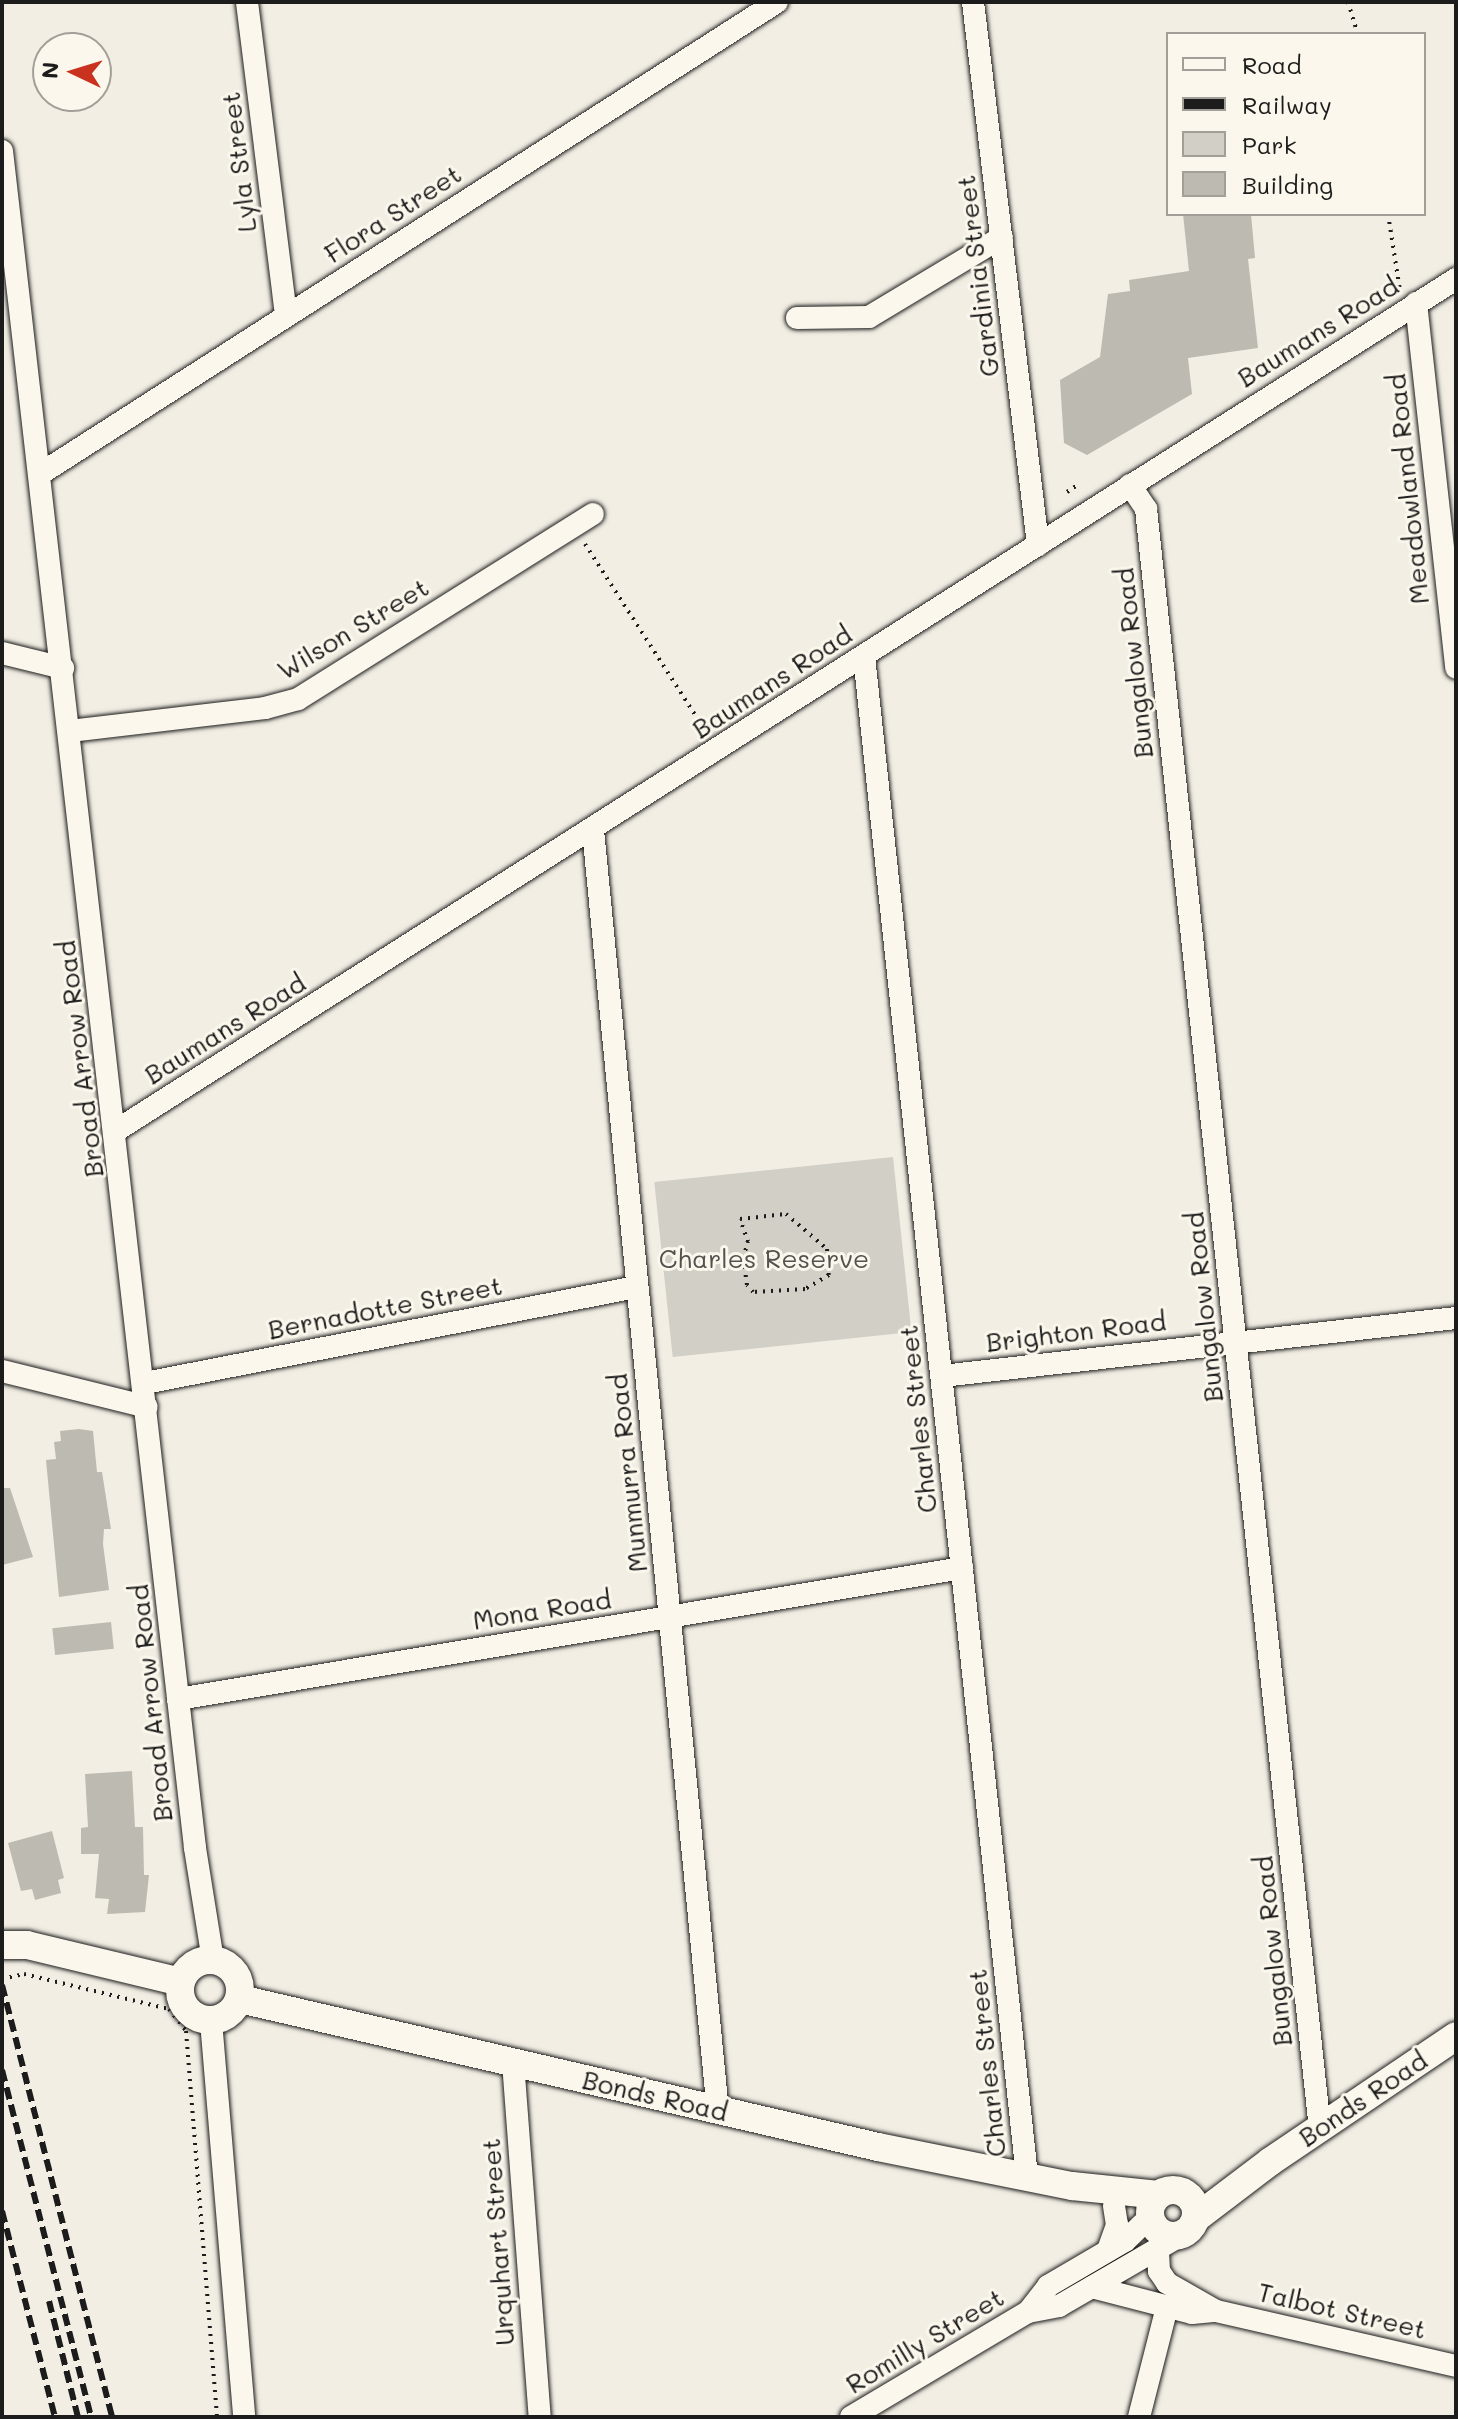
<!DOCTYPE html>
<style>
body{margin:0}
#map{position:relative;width:1458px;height:2419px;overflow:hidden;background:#f2eee4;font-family:Mali,sans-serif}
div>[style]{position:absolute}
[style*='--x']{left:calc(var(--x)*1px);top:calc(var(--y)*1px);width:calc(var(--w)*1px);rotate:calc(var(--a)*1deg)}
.green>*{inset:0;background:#d2cfc6;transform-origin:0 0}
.building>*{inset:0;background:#bdbab1;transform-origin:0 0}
.path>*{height:4px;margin-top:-2px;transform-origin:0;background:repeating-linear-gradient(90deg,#1c1c1c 0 2px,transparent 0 8px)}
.roads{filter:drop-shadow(0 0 2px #1c1c1c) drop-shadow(0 0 2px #1c1c1c)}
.minor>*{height:22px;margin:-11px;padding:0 11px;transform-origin:11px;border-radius:11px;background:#fbf7ec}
.major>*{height:28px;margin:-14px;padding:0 14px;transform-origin:14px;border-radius:14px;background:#fbf7ec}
.major>.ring{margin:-14px;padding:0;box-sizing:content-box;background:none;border:28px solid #fbf7ec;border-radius:50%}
.rail>*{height:6px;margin-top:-3px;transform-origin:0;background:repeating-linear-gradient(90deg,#1c1c1c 0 12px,transparent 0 18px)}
span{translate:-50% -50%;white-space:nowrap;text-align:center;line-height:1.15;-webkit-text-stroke:6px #fbf7ec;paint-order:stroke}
.street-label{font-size:26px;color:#1c1c1c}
.park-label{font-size:26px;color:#53524f}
.frame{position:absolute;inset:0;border:4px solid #1c1c1c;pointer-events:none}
.legend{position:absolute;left:1166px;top:32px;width:260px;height:184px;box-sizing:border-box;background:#fbf7ec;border:2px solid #a29f99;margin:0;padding:10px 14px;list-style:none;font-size:24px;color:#1c1c1c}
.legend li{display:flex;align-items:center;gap:16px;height:40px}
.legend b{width:40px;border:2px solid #a29f99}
.north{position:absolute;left:32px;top:32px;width:80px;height:80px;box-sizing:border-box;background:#fbf7ec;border:2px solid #a29f99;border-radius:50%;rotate:274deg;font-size:22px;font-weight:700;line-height:32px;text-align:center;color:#1c1c1c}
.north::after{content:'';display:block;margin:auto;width:28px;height:36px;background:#c8321e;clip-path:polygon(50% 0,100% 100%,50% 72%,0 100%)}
</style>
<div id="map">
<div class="green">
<div style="left:893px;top:1157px;width:176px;height:240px;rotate:84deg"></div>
</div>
<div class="building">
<div style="clip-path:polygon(1183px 214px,1251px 214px,1255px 258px,1248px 259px,1258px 348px,1188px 358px,1192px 394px,1087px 455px,1064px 443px,1060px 380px,1100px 357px,1108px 294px,1130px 291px,1129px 280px,1189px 271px)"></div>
<div style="clip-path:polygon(79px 1429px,93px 1431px,97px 1472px,102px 1472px,111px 1529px,104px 1529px,103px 1544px,109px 1590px,59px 1597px,46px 1460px,56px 1459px,54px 1442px,61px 1441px,60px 1431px)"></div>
<div style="clip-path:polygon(2px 1488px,10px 1488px,33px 1557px,2px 1565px)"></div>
<div style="left:111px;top:1622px;width:27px;height:59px;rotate:84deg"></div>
<div style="clip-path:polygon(132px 1771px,135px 1827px,143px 1827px,144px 1875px,149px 1875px,145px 1912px,107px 1914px,109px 1899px,95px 1898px,99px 1854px,81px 1854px,81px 1828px,88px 1827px,85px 1774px)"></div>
<div style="clip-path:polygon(52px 1831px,64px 1878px,58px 1880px,61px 1893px,35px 1900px,32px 1889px,21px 1891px,8px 1843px)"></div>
</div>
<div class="path">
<div style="--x:1348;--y:2;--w:34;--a:73"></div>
<div style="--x:1388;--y:214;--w:78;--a:81.1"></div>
<div style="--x:1067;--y:492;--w:11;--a:-34"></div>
<div style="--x:585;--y:544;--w:224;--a:57.2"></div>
<div style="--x:786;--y:1214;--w:54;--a:40.5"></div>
<div style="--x:827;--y:1249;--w:26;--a:86"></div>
<div style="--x:829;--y:1275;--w:28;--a:150"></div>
<div style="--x:805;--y:1289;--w:52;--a:176.7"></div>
<div style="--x:753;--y:1292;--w:9;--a:-131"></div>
<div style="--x:747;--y:1285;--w:27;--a:-98"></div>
<div style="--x:743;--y:1258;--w:17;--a:-73"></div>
<div style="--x:748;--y:1242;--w:24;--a:-109"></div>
<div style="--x:740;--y:1219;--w:46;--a:-6.2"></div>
<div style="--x:2;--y:1979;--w:23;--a:-13"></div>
<div style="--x:24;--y:1974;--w:149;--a:13.6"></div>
<div style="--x:169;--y:2009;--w:28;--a:52"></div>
<div style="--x:186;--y:2031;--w:387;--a:85.4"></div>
</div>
<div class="roads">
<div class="minor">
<div style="--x:247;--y:2;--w:315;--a:82.9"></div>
<div style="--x:973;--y:2;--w:547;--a:83.17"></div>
<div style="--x:2;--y:151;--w:1708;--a:83.51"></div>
<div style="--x:195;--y:1848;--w:113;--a:80.9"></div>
<div style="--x:1416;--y:303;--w:367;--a:83.7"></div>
<div style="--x:797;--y:318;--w:72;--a:-0.8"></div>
<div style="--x:869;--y:317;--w:155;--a:-31"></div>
<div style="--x:40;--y:474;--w:875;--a:-32.64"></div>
<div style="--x:1130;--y:485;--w:29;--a:56"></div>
<div style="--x:1146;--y:509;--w:1628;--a:83.87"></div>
<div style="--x:2;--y:653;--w:63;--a:13.8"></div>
<div style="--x:864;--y:656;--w:1529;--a:83.88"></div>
<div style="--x:70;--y:731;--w:196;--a:-6.7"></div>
<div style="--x:265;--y:708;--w:34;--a:-15"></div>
<div style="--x:298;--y:699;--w:348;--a:-32.1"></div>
<div style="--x:593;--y:830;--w:1287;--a:84.43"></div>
<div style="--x:117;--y:1130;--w:1587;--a:-32.44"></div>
<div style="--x:2;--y:1371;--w:149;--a:13.9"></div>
<div style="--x:942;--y:1376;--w:517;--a:-6.44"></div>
<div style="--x:145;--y:1383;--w:500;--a:-11.06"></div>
<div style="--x:178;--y:1699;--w:795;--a:-9.49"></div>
<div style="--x:211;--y:2021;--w:397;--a:85.2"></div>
<div style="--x:513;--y:2062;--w:356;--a:85.7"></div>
<div style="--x:1108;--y:2250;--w:27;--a:-70"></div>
<div style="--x:1117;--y:2225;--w:19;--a:-99"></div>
<div style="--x:1158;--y:2252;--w:19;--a:87"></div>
<div style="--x:1159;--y:2271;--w:14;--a:56"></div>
<div style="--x:1167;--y:2283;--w:56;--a:29.7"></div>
<div style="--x:1092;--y:2287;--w:103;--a:14.6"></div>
<div style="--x:1192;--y:2313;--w:24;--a:-5"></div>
<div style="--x:1216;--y:2311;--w:246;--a:12.9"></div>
<div style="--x:1028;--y:2312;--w:33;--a:-52"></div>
<div style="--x:1048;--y:2286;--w:89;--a:-30.3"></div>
<div style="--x:1125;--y:2241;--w:35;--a:-44"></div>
<div style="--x:851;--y:2417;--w:206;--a:-30.7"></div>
<div style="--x:1028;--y:2312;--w:32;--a:-11"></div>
<div style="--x:1059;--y:2306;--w:146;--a:-30.1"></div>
<div style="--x:1139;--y:2417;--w:114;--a:-75.7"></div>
</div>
<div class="major">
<div style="--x:2;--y:1945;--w:25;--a:0"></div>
<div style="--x:27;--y:1945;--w:158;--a:13.5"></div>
<div class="ring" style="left:180px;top:1960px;width:32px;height:32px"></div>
<div style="--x:240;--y:1999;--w:655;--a:13.06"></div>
<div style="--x:878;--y:2147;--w:198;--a:11.4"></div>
<div style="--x:1072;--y:2186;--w:87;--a:5.9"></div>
<div class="ring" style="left:1150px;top:2190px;width:18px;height:18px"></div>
<div style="--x:1196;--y:2218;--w:94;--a:-37.2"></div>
<div style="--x:1271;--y:2161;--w:223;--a:-34"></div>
</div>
</div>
<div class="rail">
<div style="--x:2;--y:1985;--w:446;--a:75.7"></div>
<div style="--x:2;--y:2070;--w:358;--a:75.6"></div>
<div style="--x:2;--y:2211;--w:213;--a:75.6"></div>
<div style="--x:49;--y:2301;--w:120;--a:76"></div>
</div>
<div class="street-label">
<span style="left:239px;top:162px;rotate:-97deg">Lyla Street</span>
<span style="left:393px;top:214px;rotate:-33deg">Flora Street</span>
<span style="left:978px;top:276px;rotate:-97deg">Gardinia Street</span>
<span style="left:1318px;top:332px;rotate:-32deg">Baumans Road</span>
<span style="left:1408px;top:489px;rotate:-96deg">Meadowland Road</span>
<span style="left:353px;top:629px;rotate:-31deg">Wilson Street</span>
<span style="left:1134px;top:663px;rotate:-96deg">Bungalow Road</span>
<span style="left:772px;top:682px;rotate:-33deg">Baumans Road</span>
<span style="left:225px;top:1029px;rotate:-32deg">Baumans Road</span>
<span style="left:80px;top:1059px;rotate:-97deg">Broad Arrow Road</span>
<span style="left:1204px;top:1307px;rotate:-96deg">Bungalow Road</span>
<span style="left:385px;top:1308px;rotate:-11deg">Bernadotte Street</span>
<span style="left:1076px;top:1332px;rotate:-7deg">Brighton Road</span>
<span style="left:918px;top:1419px;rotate:-96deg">Charles Street</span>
<span style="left:628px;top:1473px;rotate:-96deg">Munmurra Road</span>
<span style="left:542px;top:1610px;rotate:-9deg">Mona Road</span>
<span style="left:151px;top:1703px;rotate:-96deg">Broad Arrow Road</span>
<span style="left:1273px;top:1951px;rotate:-96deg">Bungalow Road</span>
<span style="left:987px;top:2063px;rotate:-96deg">Charles Street</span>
<span style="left:655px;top:2096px;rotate:13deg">Bonds Road</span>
<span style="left:1363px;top:2099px;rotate:-34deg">Bonds Road</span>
<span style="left:498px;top:2242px;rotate:-94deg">Urquhart Street</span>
<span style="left:1342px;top:2311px;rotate:13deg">Talbot Street</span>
<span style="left:925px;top:2341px;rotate:-31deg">Romilly Street</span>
</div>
<div class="park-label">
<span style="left:764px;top:1259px">Charles Reserve</span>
</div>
<div class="frame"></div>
<ul class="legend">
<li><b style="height:10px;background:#fbf7ec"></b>Road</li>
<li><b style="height:10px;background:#1c1c1c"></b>Railway</li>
<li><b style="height:22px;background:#d2cfc6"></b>Park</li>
<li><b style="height:22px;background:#bdbab1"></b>Building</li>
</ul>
<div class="north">N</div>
</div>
